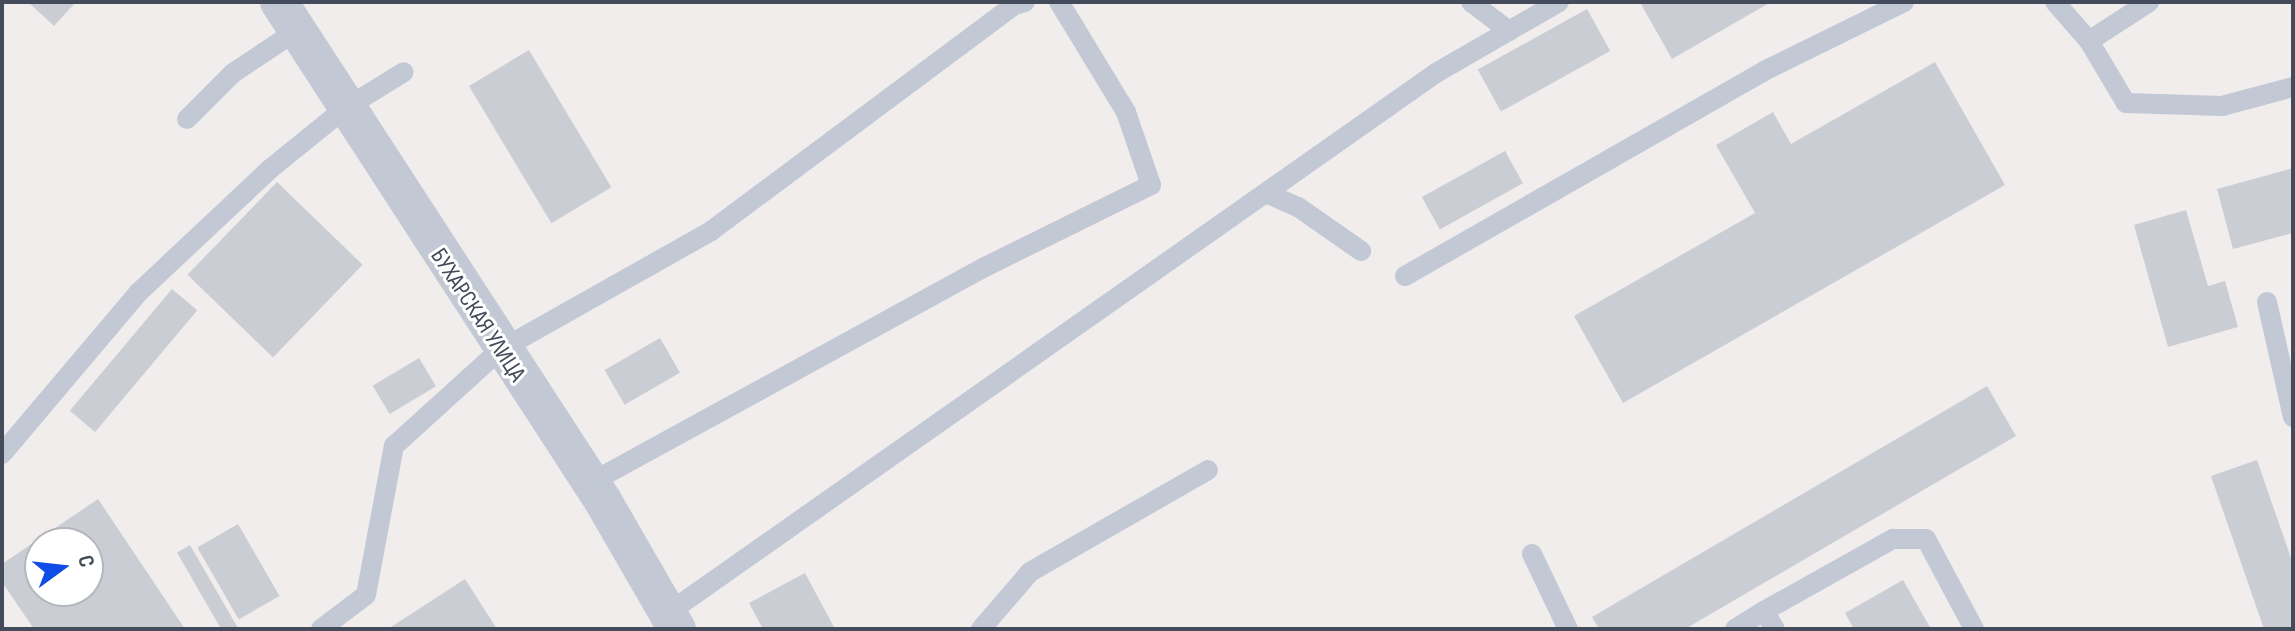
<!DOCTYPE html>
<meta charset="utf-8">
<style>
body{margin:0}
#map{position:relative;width:2295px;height:631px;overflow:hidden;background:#f0edec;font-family:"Sofia Sans Condensed",sans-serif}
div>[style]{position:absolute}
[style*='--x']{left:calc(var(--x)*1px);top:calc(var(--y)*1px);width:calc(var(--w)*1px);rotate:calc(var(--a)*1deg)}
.building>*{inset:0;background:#cbcdd5;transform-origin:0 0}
.lane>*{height:20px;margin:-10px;padding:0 10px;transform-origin:10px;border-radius:10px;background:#c2c9d5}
.street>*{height:38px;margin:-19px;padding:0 19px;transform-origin:19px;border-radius:19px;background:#c2c9d5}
span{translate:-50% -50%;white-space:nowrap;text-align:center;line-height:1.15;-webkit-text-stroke:6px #fff;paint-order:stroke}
.street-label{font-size:24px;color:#444c5b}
.frame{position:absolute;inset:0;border:4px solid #444c5b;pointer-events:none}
.north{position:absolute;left:24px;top:527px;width:80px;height:80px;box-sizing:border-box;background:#fff;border:2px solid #b4b7bd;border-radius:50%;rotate:75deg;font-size:22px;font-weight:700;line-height:32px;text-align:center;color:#444c5b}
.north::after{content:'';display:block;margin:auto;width:28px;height:36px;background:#104ce6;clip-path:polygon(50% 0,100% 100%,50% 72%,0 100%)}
</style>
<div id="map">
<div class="building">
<div style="clip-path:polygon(28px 2px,76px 2px,54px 26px)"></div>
<div style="clip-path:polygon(1645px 2px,1771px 2px,1672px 59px,1641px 4px)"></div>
<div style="left:1587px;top:9px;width:48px;height:125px;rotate:61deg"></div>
<div style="left:529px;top:50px;width:160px;height:70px;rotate:59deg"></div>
<div style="clip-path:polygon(1935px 62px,2005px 185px,1623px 403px,1574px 316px,1755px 213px,1716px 145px,1773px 112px,1791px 144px)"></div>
<div style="left:1505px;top:151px;width:37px;height:95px;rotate:61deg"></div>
<div style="clip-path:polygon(2293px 168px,2293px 233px,2233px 249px,2217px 189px)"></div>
<div style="left:277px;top:182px;width:119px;height:129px;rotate:44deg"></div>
<div style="clip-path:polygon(2186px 210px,2208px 286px,2225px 281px,2238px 327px,2168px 347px,2134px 225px)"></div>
<div style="left:172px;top:289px;width:33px;height:159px;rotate:40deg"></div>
<div style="left:660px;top:338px;width:40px;height:64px;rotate:60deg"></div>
<div style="left:419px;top:358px;width:33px;height:54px;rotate:59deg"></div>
<div style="clip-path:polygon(1987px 386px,2016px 436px,1685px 629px,1599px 629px,1592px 617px)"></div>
<div style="clip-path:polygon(2257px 460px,2293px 564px,2293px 629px,2264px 629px,2211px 476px)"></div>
<div style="clip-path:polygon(evenodd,98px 499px,185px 629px,34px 629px,2px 582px,2px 564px,98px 499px,40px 543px,88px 543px,88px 591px,40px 591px,40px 543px)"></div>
<div style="left:238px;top:524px;width:83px;height:47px;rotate:60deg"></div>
<div style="left:190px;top:545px;width:97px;height:15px;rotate:60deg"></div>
<div style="clip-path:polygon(805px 573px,835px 629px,763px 629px,749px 603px)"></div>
<div style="clip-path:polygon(465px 579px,497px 629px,388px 629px)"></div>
<div style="clip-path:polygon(1903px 580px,1931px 629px,1854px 629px,1845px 613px)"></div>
</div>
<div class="lane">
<div style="--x:1471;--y:2;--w:48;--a:37.3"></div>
<div style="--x:2055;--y:2;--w:52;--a:48.9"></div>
<div style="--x:2089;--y:41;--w:72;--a:59.2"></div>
<div style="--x:2126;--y:103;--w:96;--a:1.8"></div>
<div style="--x:2222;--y:106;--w:73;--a:-15"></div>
<div style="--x:2089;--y:41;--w:72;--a:-33"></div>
<div style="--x:187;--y:119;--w:65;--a:-45"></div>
<div style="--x:233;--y:73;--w:76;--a:-33.7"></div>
<div style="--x:1266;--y:193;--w:35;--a:24"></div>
<div style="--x:1298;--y:207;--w:77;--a:34.9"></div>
<div style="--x:1405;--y:276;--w:413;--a:-29.7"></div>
<div style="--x:1764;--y:71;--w:156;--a:-26.2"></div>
<div style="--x:2267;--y:302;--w:118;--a:77.3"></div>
<div style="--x:2;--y:454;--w:211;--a:-49.8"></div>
<div style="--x:138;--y:293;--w:181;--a:-43.2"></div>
<div style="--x:270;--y:169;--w:95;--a:-39"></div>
<div style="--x:344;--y:109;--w:70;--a:-31.7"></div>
<div style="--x:590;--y:483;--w:450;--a:-28.7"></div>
<div style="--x:985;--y:267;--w:185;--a:-26.3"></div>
<div style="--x:1151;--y:185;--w:77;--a:-108.9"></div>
<div style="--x:1126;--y:112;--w:129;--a:-121.3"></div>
<div style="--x:1532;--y:554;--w:83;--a:64.4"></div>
<div style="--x:1764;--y:611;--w:148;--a:-29.2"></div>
<div style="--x:1893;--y:539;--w:33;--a:0"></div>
<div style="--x:1926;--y:539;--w:102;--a:61.9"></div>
<div style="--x:668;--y:613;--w:939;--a:-35.11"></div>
<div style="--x:1436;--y:73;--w:142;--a:-30"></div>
<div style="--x:321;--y:629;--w:56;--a:-37.1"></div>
<div style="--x:366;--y:595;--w:152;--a:-79.4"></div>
<div style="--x:394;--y:446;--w:143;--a:-42.2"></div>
<div style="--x:500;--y:350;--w:242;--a:-29.4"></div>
<div style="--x:711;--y:231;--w:378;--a:-36.7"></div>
<div style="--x:1014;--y:5;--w:11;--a:-15"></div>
<div style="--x:981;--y:629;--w:75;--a:-49.3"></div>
<div style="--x:1030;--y:572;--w:205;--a:-29.8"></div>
<div style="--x:1735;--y:629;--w:34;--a:-32"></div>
<div style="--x:1764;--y:611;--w:21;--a:59"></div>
</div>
<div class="street">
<div style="--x:279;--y:2;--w:595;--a:57"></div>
<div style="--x:603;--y:501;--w:148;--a:60"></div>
</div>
<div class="street-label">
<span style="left:478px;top:315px;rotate:57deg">БУХАРСКАЯ УЛИЦА</span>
</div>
<div class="frame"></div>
<div class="north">С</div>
</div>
